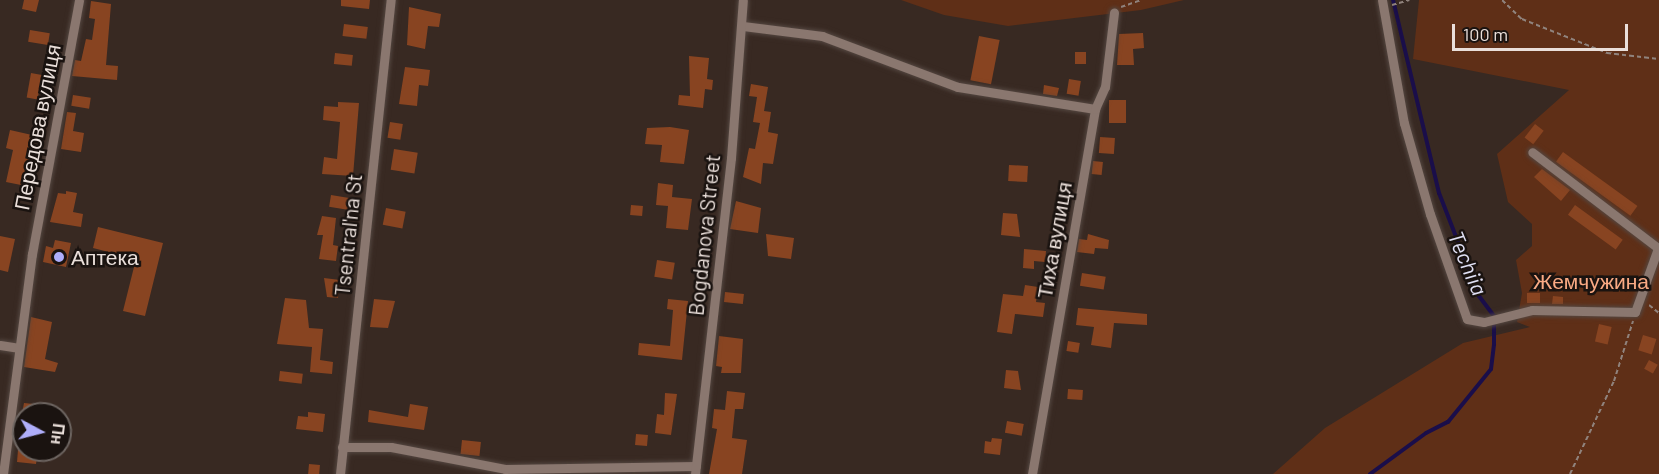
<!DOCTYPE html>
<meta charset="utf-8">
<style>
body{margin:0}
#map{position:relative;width:1659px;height:474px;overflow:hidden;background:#382922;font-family:Barlow,sans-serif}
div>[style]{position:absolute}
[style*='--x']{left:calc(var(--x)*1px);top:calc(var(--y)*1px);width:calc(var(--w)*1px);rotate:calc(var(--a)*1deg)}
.green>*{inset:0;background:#5f2f17}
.stream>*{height:4px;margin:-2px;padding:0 2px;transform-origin:2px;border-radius:2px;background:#1a0e4a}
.building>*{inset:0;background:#884421;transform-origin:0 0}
.path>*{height:2px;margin-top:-1px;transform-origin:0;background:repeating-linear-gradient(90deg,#90837d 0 4.5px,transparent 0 7.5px)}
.roads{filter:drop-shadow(0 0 2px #544741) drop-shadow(0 0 2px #544741)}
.street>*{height:9px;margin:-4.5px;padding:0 4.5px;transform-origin:4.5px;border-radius:4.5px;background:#8a776f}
.dots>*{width:16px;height:16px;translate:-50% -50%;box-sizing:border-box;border:3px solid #1a1310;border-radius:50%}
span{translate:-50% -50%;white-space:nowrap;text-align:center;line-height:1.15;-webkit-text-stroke:5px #1a1310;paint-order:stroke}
.street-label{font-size:21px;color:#eadfda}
.poi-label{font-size:21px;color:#eadfda}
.left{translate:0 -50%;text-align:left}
.park-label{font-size:21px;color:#faaa84}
.water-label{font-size:22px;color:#e0e0f4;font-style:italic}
.north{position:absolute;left:12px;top:402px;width:60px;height:60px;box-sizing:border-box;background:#1a1310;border:2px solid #6d6561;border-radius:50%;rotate:97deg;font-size:16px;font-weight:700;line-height:24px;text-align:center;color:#eadfda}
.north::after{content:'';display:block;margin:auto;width:21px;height:27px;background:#afaefa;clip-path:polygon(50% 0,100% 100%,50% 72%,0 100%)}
.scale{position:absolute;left:1452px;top:24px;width:176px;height:27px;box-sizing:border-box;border:3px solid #eadfda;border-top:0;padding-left:8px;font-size:18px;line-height:21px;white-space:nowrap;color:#eadfda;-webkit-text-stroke:4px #1a1310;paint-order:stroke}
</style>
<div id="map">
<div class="green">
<div style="clip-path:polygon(901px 0,1184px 0,1141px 10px,1008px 26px,944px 15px)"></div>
<div style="clip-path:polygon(1419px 0,1659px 0,1659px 474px,1273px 474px,1325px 428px,1463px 343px,1530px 327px,1517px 322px,1522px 293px,1516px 260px,1532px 246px,1532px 224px,1508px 202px,1497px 154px,1569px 90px,1413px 59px)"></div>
</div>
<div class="stream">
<div style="--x:1370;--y:474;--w:69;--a:-36.2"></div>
<div style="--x:1426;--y:433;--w:25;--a:-27"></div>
<div style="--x:1448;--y:422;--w:68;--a:-50.9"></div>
<div style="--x:1491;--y:369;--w:25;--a:-83"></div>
<div style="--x:1494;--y:344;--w:28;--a:-90"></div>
<div style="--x:1494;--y:316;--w:25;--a:-127"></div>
<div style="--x:1479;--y:296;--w:110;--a:-111.2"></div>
<div style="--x:1439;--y:193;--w:198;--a:-103.4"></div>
</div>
<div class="building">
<div style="clip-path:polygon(24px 0,39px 0,36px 12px,22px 9px)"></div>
<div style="clip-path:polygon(341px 0,370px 0,369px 9px,341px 6px)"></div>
<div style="clip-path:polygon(91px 1px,111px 4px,106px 65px,118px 66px,117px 80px,72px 76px,75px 60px,81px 61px,86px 39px,92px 40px,95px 19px,89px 18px)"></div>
<div style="clip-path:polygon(409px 7px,441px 14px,439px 27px,428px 26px,425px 49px,407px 45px)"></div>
<div style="left:344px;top:24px;width:24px;height:12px;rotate:7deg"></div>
<div style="left:30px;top:30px;width:20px;height:12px;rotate:9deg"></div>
<div style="clip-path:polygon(1143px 33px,1144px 48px,1133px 49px,1134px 65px,1117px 65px,1119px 34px)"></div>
<div style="left:979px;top:36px;width:21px;height:45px;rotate:11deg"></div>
<div style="left:1075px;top:52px;width:11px;height:12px"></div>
<div style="left:335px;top:53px;width:18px;height:11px;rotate:6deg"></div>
<div style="clip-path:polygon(689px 56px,709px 58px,707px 79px,713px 80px,712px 90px,705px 89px,703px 108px,678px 105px,679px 95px,690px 96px)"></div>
<div style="clip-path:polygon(405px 67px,430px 70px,428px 86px,419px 85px,417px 106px,399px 104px)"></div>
<div style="left:31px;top:73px;width:11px;height:25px;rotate:10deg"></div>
<div style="left:1069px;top:79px;width:12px;height:15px;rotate:9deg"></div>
<div style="clip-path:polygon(751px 84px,768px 87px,764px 111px,771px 112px,768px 132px,778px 134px,773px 164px,763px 163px,761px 184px,743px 177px,749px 148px,755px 149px,760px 123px,753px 122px,757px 97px,749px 96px)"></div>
<div style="clip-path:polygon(1044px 85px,1059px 88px,1057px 96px,1043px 94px)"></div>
<div style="left:73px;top:95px;width:18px;height:11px;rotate:9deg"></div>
<div style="left:1109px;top:100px;width:17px;height:23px"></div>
<div style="clip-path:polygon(338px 102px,359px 103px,353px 176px,322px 174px,324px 157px,337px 159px,340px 122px,323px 120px,324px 106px,338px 107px)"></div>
<div style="clip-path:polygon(67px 112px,76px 113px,73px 131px,84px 133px,81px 152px,61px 149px)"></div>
<div style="left:390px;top:122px;width:13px;height:16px;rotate:9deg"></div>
<div style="left:1535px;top:124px;width:11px;height:17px;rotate:38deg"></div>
<div style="clip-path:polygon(670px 127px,689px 130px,684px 164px,660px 162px,662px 145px,645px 144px,647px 128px)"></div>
<div style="clip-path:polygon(10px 130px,32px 135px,26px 186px,6px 182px,13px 150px,6px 148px)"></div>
<div style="left:1100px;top:137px;width:15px;height:16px;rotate:4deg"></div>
<div style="left:394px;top:149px;width:24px;height:21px;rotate:9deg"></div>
<div style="left:1563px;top:152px;width:92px;height:12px;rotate:36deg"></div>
<div style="left:1093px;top:161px;width:10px;height:13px;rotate:6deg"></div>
<div style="left:1009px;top:165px;width:19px;height:16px;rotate:3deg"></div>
<div style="clip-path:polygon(1542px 169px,1570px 190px,1561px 201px,1534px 177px)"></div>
<div style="clip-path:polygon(658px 183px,673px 185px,672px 197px,692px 199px,688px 230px,666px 228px,668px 206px,656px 205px)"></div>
<div style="clip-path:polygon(66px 191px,77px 193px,73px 212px,83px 214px,81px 227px,50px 222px,58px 193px,66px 194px)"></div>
<div style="left:331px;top:195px;width:20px;height:12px;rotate:9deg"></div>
<div style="clip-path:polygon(736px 201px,761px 208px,758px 233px,730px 229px)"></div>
<div style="left:631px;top:205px;width:12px;height:10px;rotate:5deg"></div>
<div style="left:1575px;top:205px;width:59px;height:12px;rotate:36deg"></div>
<div style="left:386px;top:208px;width:20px;height:17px;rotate:11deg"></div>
<div style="clip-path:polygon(1003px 213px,1017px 214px,1020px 237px,1001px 235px)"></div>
<div style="clip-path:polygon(322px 216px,336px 218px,333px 245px,338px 246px,336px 261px,319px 259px,323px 235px,317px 235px)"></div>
<div style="clip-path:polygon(98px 227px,163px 243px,145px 316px,123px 311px,136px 259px,93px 248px)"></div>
<div style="clip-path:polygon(766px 234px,794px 238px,791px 259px,768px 256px)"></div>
<div style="clip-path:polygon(1088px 234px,1109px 240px,1108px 249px,1095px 248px,1094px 254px,1077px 252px,1079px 239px,1087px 240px)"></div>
<div style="clip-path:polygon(0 236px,15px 239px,8px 272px,0 270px)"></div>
<div style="clip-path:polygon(55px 240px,71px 243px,66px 267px,43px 262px,46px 246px,53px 248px)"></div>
<div style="clip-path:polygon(1024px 249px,1046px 251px,1045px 262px,1034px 261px,1034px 269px,1023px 268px)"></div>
<div style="left:657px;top:260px;width:18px;height:17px;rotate:9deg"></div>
<div style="left:1082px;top:273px;width:24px;height:13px;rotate:9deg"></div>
<div style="clip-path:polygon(324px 278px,340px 280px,338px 298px,327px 297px)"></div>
<div style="clip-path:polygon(1025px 285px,1038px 287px,1036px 302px,1045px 303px,1043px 317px,1015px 314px,1012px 334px,997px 332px,1003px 294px,1023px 296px)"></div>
<div style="left:725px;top:292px;width:19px;height:10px;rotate:6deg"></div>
<div style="left:1527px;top:293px;width:13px;height:10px"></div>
<div style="clip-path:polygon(1553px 296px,1563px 297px,1563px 304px,1552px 304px)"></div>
<div style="clip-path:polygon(285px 298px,306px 300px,309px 328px,323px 329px,320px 360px,333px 362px,332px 374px,310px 372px,312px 347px,277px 344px)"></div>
<div style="clip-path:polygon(374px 299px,395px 301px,388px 328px,370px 327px)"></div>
<div style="clip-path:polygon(668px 299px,688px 301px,682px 360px,638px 355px,639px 343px,670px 346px,673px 310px,667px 309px)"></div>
<div style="clip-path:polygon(1078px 308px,1147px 314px,1147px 325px,1114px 323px,1111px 348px,1091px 345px,1094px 327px,1076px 325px)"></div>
<div style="clip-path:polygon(31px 317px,52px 322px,45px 359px,58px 363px,55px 372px,24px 367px)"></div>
<div style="left:1599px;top:324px;width:13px;height:18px;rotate:13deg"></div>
<div style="left:1643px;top:335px;width:14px;height:16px;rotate:17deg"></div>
<div style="clip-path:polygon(719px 336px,743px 339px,741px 373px,721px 373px,722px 367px,716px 366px)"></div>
<div style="left:1068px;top:341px;width:12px;height:10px;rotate:9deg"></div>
<div style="left:1649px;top:360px;width:10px;height:10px;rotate:29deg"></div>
<div style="clip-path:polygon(1006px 370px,1018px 371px,1021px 390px,1004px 388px)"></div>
<div style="left:280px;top:371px;width:23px;height:10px;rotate:7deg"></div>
<div style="left:1068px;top:389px;width:15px;height:10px;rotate:4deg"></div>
<div style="clip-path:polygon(727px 391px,745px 393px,743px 409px,735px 409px,732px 438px,747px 440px,742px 474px,709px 474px,717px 429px,712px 428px,714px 409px,725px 410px)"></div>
<div style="clip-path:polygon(665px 393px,677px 394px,671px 435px,655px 433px,657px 414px,664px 415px)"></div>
<div style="clip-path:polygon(24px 403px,43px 405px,42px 414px,22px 414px)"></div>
<div style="clip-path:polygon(410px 404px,428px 407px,424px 430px,368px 422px,369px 410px,408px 417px)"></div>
<div style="clip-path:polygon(308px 412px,325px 414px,323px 432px,296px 429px,298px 416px,308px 417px)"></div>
<div style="left:1007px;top:421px;width:17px;height:12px;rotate:10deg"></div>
<div style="left:636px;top:434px;width:12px;height:11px;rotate:5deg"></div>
<div style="clip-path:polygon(992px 438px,1002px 439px,1000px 455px,984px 453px,985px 441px,991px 442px)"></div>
<div style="left:462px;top:440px;width:19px;height:14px;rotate:6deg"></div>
<div style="clip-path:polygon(18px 450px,38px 450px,36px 464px,17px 462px)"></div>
<div style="left:309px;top:464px;width:11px;height:10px;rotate:5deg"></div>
</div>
<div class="path">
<div style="--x:1502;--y:0;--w:28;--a:44"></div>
<div style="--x:1522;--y:19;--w:92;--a:21.8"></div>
<div style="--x:1607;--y:53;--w:52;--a:6.6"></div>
<div style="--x:1392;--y:5;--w:18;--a:-16"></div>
<div style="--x:1121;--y:7;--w:21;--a:-19"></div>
<div style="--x:1649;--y:305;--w:13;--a:39"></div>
<div style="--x:1570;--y:474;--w:103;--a:-64.7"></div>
<div style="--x:1614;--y:381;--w:63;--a:-72.4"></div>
</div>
<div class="roads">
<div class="street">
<div style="--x:1382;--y:0;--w:125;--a:79.9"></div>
<div style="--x:1404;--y:123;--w:95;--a:74.1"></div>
<div style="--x:1430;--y:214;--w:111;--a:70.6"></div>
<div style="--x:1467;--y:319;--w:17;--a:10"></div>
<div style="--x:1484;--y:322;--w:49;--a:-14"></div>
<div style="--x:1532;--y:310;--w:103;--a:1.1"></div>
<div style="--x:1635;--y:312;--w:68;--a:-70.2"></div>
<div style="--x:1658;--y:248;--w:158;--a:-142.7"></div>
<div style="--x:743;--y:26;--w:80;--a:7.2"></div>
<div style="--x:822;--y:36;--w:145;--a:20.6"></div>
<div style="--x:958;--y:87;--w:139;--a:9.1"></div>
<div style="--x:0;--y:345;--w:18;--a:9"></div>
<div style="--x:342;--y:447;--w:49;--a:0"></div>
<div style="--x:391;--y:447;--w:116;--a:10.9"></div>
<div style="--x:505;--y:469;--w:191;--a:-0.9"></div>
<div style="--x:3;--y:474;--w:222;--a:-82.5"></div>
<div style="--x:32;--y:254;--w:258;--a:-79.5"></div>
<div style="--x:340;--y:474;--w:477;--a:-83.9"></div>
<div style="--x:695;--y:474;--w:318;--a:-83.5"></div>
<div style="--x:731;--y:158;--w:158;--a:-85.7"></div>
<div style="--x:1032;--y:474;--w:370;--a:-80.2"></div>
<div style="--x:1095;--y:109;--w:24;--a:-66"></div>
<div style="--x:1105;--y:87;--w:75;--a:-83.1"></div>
</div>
</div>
<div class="dots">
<div style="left:59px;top:257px;background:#afaefa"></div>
</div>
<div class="street-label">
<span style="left:37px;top:127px;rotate:-79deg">Передова вулиця</span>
<span style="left:348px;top:235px;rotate:-84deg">Tsentral'na St</span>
<span style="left:704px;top:235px;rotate:-84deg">Bogdanova Street</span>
<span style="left:1054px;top:240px;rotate:-80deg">Тиха вулиця</span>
</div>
<div class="poi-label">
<span class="left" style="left:71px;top:257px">Аптека</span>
</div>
<div class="park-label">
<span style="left:1591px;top:281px">Жемчужина</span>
</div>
<div class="water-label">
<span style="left:1468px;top:263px;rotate:67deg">Techiia</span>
</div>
<div class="north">Пн</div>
<div class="scale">100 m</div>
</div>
